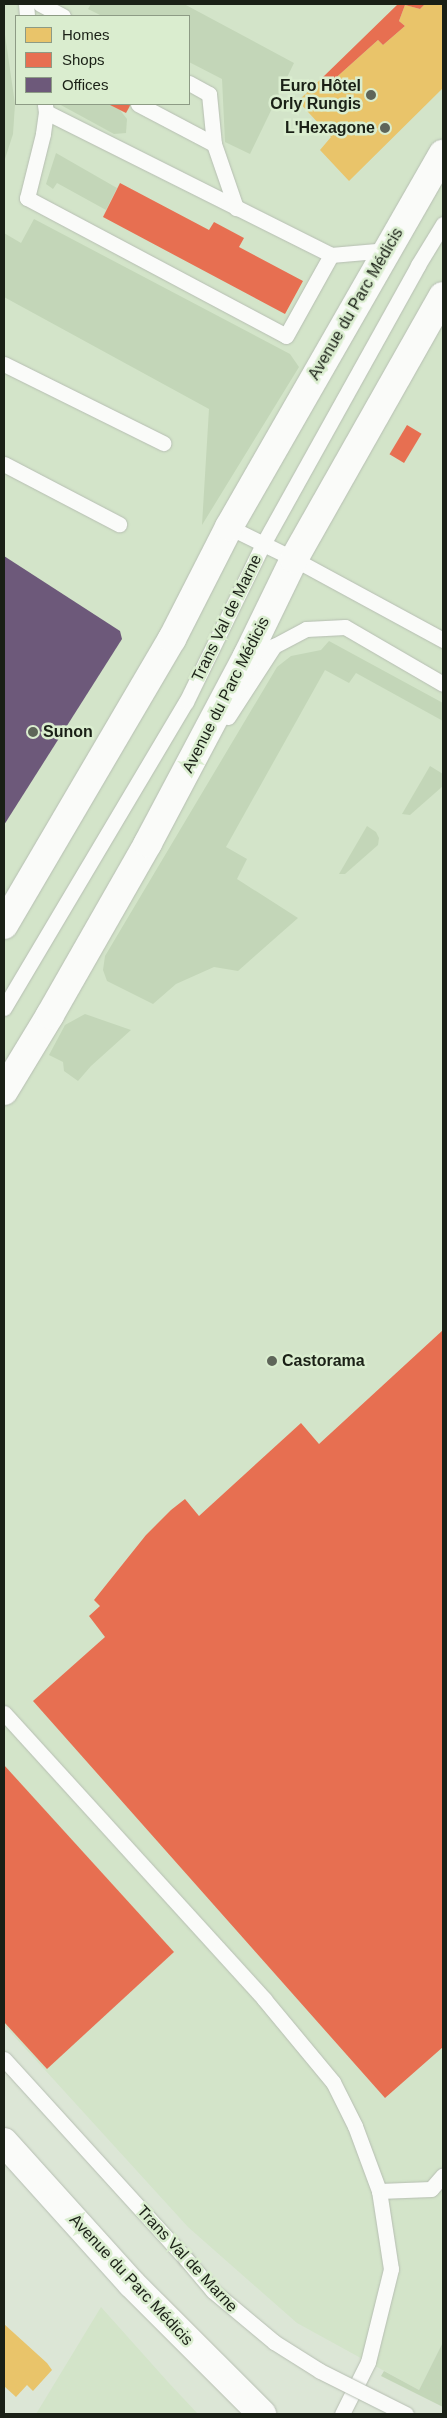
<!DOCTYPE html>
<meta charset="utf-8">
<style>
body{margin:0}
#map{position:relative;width:447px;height:2418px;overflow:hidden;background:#dce6d6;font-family:Arial,sans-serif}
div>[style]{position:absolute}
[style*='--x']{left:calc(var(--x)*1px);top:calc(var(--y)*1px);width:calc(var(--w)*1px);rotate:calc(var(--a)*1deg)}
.built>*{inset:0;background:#d3e4c9}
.green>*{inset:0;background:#c3d6b8}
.homes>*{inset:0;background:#e9c46a}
.shops>*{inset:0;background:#e76f51;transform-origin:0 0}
.offices>*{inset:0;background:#6d597a}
.roads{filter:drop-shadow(0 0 1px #b6beb2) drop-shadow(0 0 1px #b6beb2)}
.lane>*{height:15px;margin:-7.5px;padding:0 7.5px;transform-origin:7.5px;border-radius:7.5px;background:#fafbf9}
.secondary>*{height:28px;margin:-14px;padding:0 14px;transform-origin:14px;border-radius:14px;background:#fafbf9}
.bridges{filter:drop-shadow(0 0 1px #b6beb2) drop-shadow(0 0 1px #b6beb2)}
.lane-bridge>*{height:15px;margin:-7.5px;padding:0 7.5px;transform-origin:7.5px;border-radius:7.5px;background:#fafbf9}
.dots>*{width:14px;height:14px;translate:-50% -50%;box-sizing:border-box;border:2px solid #daedcf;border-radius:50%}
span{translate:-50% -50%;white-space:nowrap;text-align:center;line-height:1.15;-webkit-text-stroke:5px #daedcf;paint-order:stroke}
.poi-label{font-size:16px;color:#1a2016;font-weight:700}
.right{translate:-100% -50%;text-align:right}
.left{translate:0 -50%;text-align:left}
.street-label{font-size:16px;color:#1a2016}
.frame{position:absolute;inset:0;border:5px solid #1a2016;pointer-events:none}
.legend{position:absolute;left:15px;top:15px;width:175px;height:90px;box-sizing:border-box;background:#daedcf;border:1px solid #8d9b85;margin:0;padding:6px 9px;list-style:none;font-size:15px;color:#1a2016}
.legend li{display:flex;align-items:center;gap:10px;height:25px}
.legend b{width:25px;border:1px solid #8d9b85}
</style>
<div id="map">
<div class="built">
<div style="clip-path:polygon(evenodd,4px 4px,443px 4px,443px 2342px,419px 2390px,297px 2323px,188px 2227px,4px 2025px,4px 4px,16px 16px,189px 16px,189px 104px,16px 104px,16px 16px)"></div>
<div style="clip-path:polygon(101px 2307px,168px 2382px,198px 2414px,36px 2414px)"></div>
</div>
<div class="green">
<div style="clip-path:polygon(91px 4px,184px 4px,294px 63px,250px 154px,225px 142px,222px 79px,189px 62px,189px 16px,102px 16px,88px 9px)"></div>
<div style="clip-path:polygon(4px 28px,15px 104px,13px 134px,4px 162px)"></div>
<div style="clip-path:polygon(59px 104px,108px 104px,120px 110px,127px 119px,126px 133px,114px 134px)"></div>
<div style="clip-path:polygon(56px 153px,117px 188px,106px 210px,57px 183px,53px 189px,46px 184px)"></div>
<div style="clip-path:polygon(34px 219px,290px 354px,299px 367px,202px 525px,209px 409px,4px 297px,4px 233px,21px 243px)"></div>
<div style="clip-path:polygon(329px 641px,443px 703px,443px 721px,356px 673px,349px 683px,325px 670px,226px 847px,247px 859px,237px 879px,298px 918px,238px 971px,214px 967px,176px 984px,153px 1004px,107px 981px,103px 970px,105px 956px,277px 667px,291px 656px,321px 650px)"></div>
<div style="clip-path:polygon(430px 766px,443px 774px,443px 786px,410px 815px,402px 814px)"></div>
<div style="clip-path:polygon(367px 826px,376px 832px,379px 838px,378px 845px,345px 874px,339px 874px)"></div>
<div style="clip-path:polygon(85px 1014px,131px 1030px,91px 1066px,78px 1081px,64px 1071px,63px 1062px,49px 1055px,65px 1025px)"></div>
<div style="clip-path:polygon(443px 2342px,443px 2407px,381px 2376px,384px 2371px,419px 2390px)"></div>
</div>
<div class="homes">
<div style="clip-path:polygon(425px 4px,443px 4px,443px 88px,349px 181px,320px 150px,331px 137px,298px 101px,322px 78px,330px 83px,378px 40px,383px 45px,405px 26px,399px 21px,405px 5px,420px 9px)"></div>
<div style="clip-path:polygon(4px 2324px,47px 2363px,52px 2370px,33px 2391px,27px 2385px,16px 2397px,4px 2386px)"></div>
</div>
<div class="shops">
<div style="clip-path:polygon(398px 4px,425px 4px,420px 9px,405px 5px,399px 21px,405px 26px,383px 45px,378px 40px,330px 83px,322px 78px)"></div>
<div style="clip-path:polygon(108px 104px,131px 104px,126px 113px)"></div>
<div style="clip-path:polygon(120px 183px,209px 230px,214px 222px,244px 238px,239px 247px,303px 281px,285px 314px,103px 217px)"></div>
<div style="left:407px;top:425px;width:17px;height:34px;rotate:31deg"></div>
<div style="clip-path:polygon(443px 1330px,443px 2047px,385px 2098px,33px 1701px,105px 1637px,89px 1616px,100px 1606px,94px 1600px,146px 1535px,171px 1510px,185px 1499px,199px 1516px,301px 1423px,319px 1444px)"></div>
<div style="clip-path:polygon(4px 1765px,174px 1952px,47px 2069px,4px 2022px)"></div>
</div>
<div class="offices">
<div style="clip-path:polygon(4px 556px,120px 631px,122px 639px,4px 825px)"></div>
</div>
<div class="roads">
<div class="lane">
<div style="--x:26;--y:4;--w:12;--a:85"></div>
<div style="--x:40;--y:4;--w:26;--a:28"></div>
<div style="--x:189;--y:83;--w:23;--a:29"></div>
<div style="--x:209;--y:94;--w:50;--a:84.3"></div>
<div style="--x:214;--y:144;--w:68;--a:71"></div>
<div style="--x:138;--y:104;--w:86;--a:27.8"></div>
<div style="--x:45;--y:105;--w:7;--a:82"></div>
<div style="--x:46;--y:112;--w:319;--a:26.6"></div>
<div style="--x:331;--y:255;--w:57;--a:-5"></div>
<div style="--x:46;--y:112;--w:22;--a:98"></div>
<div style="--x:43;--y:134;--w:66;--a:104"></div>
<div style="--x:27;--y:198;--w:293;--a:28"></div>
<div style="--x:286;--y:336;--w:93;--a:-60.9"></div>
<div style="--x:4;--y:364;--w:178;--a:26.4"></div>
<div style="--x:4;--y:464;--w:130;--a:27.6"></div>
<div style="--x:229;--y:527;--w:72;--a:26.2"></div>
<div style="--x:294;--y:559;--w:170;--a:28.5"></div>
<div style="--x:228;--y:717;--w:85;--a:-57.1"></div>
<div style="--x:274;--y:646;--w:36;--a:-28"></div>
<div style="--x:306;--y:629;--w:39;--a:-3"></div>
<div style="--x:345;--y:627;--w:113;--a:30.2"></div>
<div style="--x:4;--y:1008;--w:356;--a:-59.3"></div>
<div style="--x:186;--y:702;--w:176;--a:-64"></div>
<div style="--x:263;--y:544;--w:319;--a:-60.9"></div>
<div style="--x:418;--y:265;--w:48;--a:-58.6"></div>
<div style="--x:4;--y:1713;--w:387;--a:47.7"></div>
<div style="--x:264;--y:1999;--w:108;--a:50.3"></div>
<div style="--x:333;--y:2082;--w:49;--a:63.4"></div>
<div style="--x:355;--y:2126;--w:69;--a:69.7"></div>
<div style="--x:4;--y:2059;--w:270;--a:47.7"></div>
<div style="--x:342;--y:2414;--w:58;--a:-63.4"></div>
<div style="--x:368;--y:2362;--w:96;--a:-76.1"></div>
<div style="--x:391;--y:2269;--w:79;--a:-98.7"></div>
<div style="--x:379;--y:2191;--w:52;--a:-2.2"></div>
<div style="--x:431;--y:2189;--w:18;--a:-49"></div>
</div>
<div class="secondary">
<div style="--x:4;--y:925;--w:332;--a:-59.6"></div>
<div style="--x:172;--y:639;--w:126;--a:-63"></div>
<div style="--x:229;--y:527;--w:430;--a:-60.2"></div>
<div style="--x:4;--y:1091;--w:89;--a:-58.8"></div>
<div style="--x:50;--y:1015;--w:198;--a:-60.3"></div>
<div style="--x:148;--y:843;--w:212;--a:-62.1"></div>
<div style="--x:247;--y:656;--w:108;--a:-64.1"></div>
<div style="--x:294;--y:559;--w:302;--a:-60.5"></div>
<div style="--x:4;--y:2142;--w:191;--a:48"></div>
<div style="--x:132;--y:2284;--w:184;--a:45"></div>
</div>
</div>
<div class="bridges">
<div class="lane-bridge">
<div style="--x:186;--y:2259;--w:42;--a:49.8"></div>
<div style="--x:213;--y:2291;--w:80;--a:39.9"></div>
<div style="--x:274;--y:2342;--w:54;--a:32.2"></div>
<div style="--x:320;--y:2371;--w:96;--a:26.6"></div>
</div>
</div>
<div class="dots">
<div style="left:371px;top:95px;background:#5e6559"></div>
<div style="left:385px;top:128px;background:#5e6559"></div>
<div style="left:33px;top:732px;background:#5e6559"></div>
<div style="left:272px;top:1361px;background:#5e6559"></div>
</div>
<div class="poi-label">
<span class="right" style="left:361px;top:95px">Euro Hôtel<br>Orly Rungis</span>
<span class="right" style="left:375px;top:128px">L'Hexagone</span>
<span class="left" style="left:43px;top:732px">Sunon</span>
<span class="left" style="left:282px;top:1361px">Castorama</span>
</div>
<div class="street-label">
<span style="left:356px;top:304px;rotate:-60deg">Avenue du Parc Médicis</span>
<span style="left:227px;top:618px;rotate:-64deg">Trans Val de Marne</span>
<span style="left:226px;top:695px;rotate:-63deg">Avenue du Parc Médicis</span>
<span style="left:187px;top:2259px;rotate:47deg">Trans Val de Marne</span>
<span style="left:131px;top:2280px;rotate:47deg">Avenue du Parc Médicis</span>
</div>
<div class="frame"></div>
<ul class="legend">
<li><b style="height:14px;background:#e9c46a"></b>Homes</li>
<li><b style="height:14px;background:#e76f51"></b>Shops</li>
<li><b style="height:14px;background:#6d597a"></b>Offices</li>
</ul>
</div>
